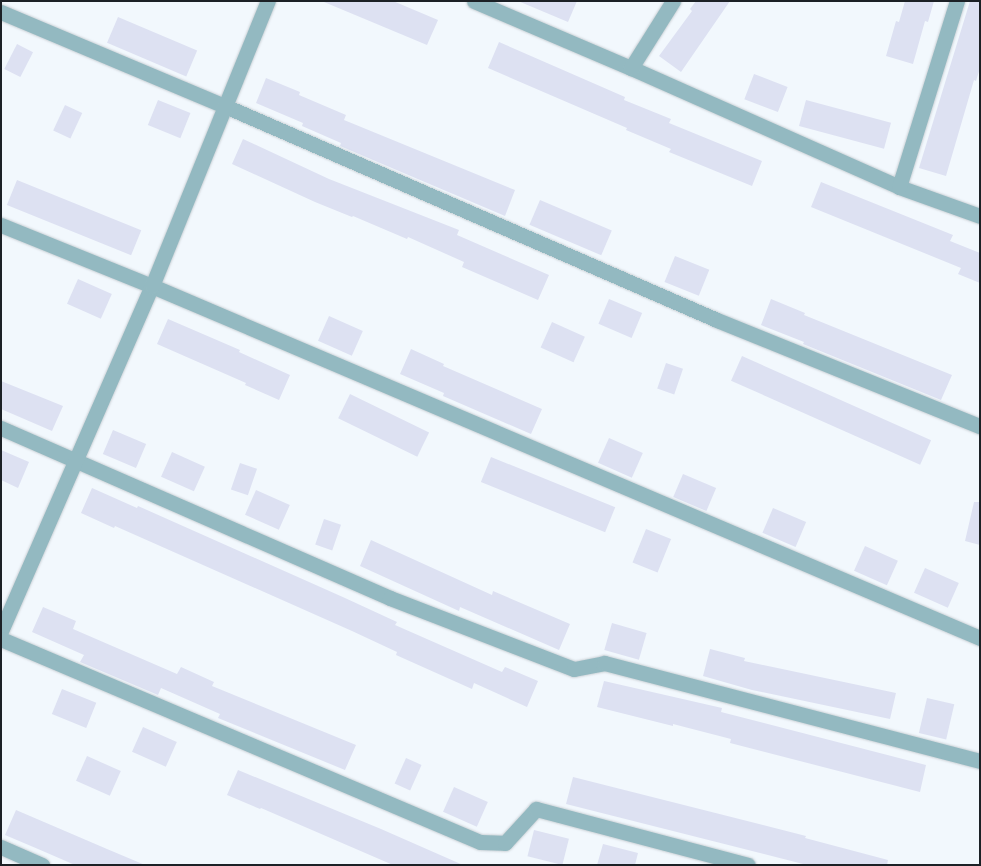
<!DOCTYPE html>
<style>
body{margin:0}
#map{position:relative;width:981px;height:866px;overflow:hidden;background:#f2f8fd;font-family:Commissioner,sans-serif}
div>[style]{position:absolute}
[style*='--x']{left:calc(var(--x)*1px);top:calc(var(--y)*1px);width:calc(var(--w)*1px);rotate:calc(var(--a)*1deg)}
.building>*{inset:0;background:#dde1f2;transform-origin:0 0}
.roads{filter:drop-shadow(0 0 1px #cbd1d6) drop-shadow(0 0 1px #cbd1d6)}
.street>*{height:15px;margin:-7.5px;padding:0 7.5px;transform-origin:7.5px;border-radius:7.5px;background:#93b9c1}
span{translate:-50% -50%;white-space:nowrap;text-align:center;line-height:1.15;-webkit-text-stroke:5px #fff;paint-order:stroke}
.frame{position:absolute;inset:0;border:2px solid #1c2126;pointer-events:none}
</style>
<div id="map">
<div class="building">
<div style="clip-path:polygon(393px 1px,438px 20px,427px 45px,324px 2px)"></div>
<div style="clip-path:polygon(518px 1px,577px 1px,568px 22px)"></div>
<div style="clip-path:polygon(696px 1px,730px 1px,681px 72px,659px 56px,692px 11px,690px 9px)"></div>
<div style="clip-path:polygon(905px 1px,934px 1px,928px 22px,925px 21px,913px 64px,886px 56px,896px 21px,899px 22px)"></div>
<div style="clip-path:polygon(970px 1px,980px 1px,980px 68px,976px 81px,974px 80px,946px 176px,919px 168px)"></div>
<div style="left:118px;top:17px;width:86px;height:28px;rotate:23deg"></div>
<div style="clip-path:polygon(499px 42px,625px 97px,624px 100px,671px 119px,669px 123px,762px 161px,752px 186px,669px 152px,671px 149px,626px 130px,627px 128px,488px 68px)"></div>
<div style="left:17px;top:44px;width:18px;height:28px;rotate:27deg"></div>
<div style="left:754px;top:74px;width:36px;height:27px;rotate:21deg"></div>
<div style="clip-path:polygon(266px 78px,300px 92px,299px 95px,346px 115px,344px 120px,515px 190px,505px 216px,340px 146px,341px 143px,302px 126px,303px 123px,256px 103px)"></div>
<div style="left:158px;top:100px;width:35px;height:27px;rotate:22deg"></div>
<div style="left:806px;top:100px;width:88px;height:27px;rotate:15deg"></div>
<div style="left:65px;top:105px;width:19px;height:28px;rotate:25deg"></div>
<div style="clip-path:polygon(243px 139px,329px 179px,459px 230px,457px 235px,549px 275px,538px 300px,462px 267px,464px 262px,408px 237px,407px 239px,353px 216px,352px 217px,315px 202px,232px 164px)"></div>
<div style="left:17px;top:180px;width:134px;height:27px;rotate:22deg"></div>
<div style="clip-path:polygon(821px 182px,953px 235px,950px 241px,980px 253px,980px 283px,958px 274px,961px 268px,811px 207px)"></div>
<div style="left:540px;top:200px;width:78px;height:27px;rotate:23deg"></div>
<div style="left:675px;top:256px;width:37px;height:28px;rotate:22deg"></div>
<div style="left:78px;top:279px;width:37px;height:27px;rotate:24deg"></div>
<div style="left:609px;top:299px;width:36px;height:27px;rotate:23deg"></div>
<div style="clip-path:polygon(771px 299px,805px 313px,804px 315px,952px 375px,941px 400px,803px 344px,804px 342px,761px 325px)"></div>
<div style="left:329px;top:316px;width:37px;height:27px;rotate:24deg"></div>
<div style="clip-path:polygon(168px 319px,240px 350px,239px 352px,290px 375px,279px 400px,245px 385px,246px 383px,157px 344px)"></div>
<div style="left:552px;top:322px;width:36px;height:28px;rotate:24deg"></div>
<div style="clip-path:polygon(411px 349px,444px 364px,443px 366px,542px 409px,531px 434px,443px 396px,444px 393px,400px 374px)"></div>
<div style="left:742px;top:356px;width:207px;height:27px;rotate:24deg"></div>
<div style="left:666px;top:363px;width:18px;height:27px;rotate:19deg"></div>
<div style="clip-path:polygon(1px 381px,63px 406px,52px 431px,1px 409px)"></div>
<div style="left:350px;top:394px;width:88px;height:27px;rotate:26deg"></div>
<div style="left:113px;top:430px;width:36px;height:26px;rotate:23deg"></div>
<div style="left:609px;top:438px;width:37px;height:27px;rotate:24deg"></div>
<div style="clip-path:polygon(1px 450px,29px 462px,18px 488px,1px 480px)"></div>
<div style="left:172px;top:452px;width:36px;height:27px;rotate:24deg"></div>
<div style="left:491px;top:457px;width:134px;height:27px;rotate:22deg"></div>
<div style="left:240px;top:463px;width:18px;height:28px;rotate:19deg"></div>
<div style="left:683px;top:474px;width:36px;height:25px;rotate:23deg"></div>
<div style="clip-path:polygon(92px 488px,137px 508px,138px 506px,345px 598px,397px 622px,395px 625px,502px 672px,505px 667px,538px 681px,527px 707px,474px 683px,472px 689px,396px 655px,397px 652px,352px 631px,115px 526px,114px 528px,81px 513px)"></div>
<div style="left:256px;top:490px;width:37px;height:27px;rotate:24deg"></div>
<div style="clip-path:polygon(974px 502px,980px 502px,980px 545px,965px 541px)"></div>
<div style="left:773px;top:508px;width:36px;height:27px;rotate:23deg"></div>
<div style="left:324px;top:519px;width:18px;height:27px;rotate:19deg"></div>
<div style="left:646px;top:529px;width:27px;height:36px;rotate:22deg"></div>
<div style="clip-path:polygon(371px 540px,492px 595px,493px 591px,570px 624px,559px 650px,460px 607px,459px 611px,360px 566px)"></div>
<div style="left:865px;top:546px;width:36px;height:27px;rotate:24deg"></div>
<div style="left:925px;top:568px;width:37px;height:27px;rotate:24deg"></div>
<div style="clip-path:polygon(43px 607px,76px 621px,73px 629px,177px 674px,181px 667px,214px 682px,212px 686px,356px 745px,345px 770px,218px 718px,220px 714px,161px 688px,158px 695px,80px 662px,84px 655px,32px 632px)"></div>
<div style="left:612px;top:623px;width:36px;height:28px;rotate:16deg"></div>
<div style="clip-path:polygon(710px 649px,745px 658px,744px 661px,896px 693px,890px 719px,752px 690px,703px 676px)"></div>
<div style="clip-path:polygon(604px 681px,722px 708px,721px 712px,926px 765px,920px 792px,730px 743px,731px 739px,673px 724px,673px 726px,597px 707px)"></div>
<div style="left:62px;top:689px;width:37px;height:27px;rotate:22deg"></div>
<div style="left:927px;top:698px;width:28px;height:36px;rotate:13deg"></div>
<div style="left:143px;top:727px;width:37px;height:27px;rotate:24deg"></div>
<div style="left:87px;top:756px;width:37px;height:27px;rotate:24deg"></div>
<div style="left:406px;top:758px;width:17px;height:28px;rotate:24deg"></div>
<div style="clip-path:polygon(238px 770px,381px 829px,463px 865px,393px 865px,261px 808px,260px 809px,227px 795px)"></div>
<div style="clip-path:polygon(573px 777px,806px 836px,805px 838px,888px 860px,887px 865px,807px 865px,566px 804px)"></div>
<div style="left:454px;top:787px;width:37px;height:27px;rotate:24deg"></div>
<div style="clip-path:polygon(16px 810px,107px 849px,145px 865px,75px 865px,38px 849px,5px 835px)"></div>
<div style="left:534px;top:830px;width:36px;height:27px;rotate:14deg"></div>
<div style="clip-path:polygon(603px 844px,638px 853px,635px 865px,597px 865px)"></div>
</div>
<div class="roads">
<div class="street">
<div style="--x:474;--y:1;--w:171;--a:23.1"></div>
<div style="--x:631;--y:68;--w:293;--a:23.9"></div>
<div style="--x:899;--y:187;--w:86;--a:19.7"></div>
<div style="--x:1;--y:12;--w:243;--a:22.8"></div>
<div style="--x:225;--y:106;--w:537;--a:23.51"></div>
<div style="--x:717;--y:320;--w:284;--a:22"></div>
<div style="--x:631;--y:68;--w:79;--a:-57.9"></div>
<div style="--x:899;--y:187;--w:195;--a:-72.7"></div>
<div style="--x:1;--y:225;--w:163;--a:22"></div>
<div style="--x:152;--y:286;--w:900;--a:23.03"></div>
<div style="--x:1;--y:428;--w:425;--a:23.6"></div>
<div style="--x:390;--y:598;--w:197;--a:21.1"></div>
<div style="--x:574;--y:669;--w:31;--a:-11"></div>
<div style="--x:604;--y:663;--w:389;--a:14.6"></div>
<div style="--x:1;--y:631;--w:377;--a:-66.4"></div>
<div style="--x:152;--y:286;--w:308;--a:-67.9"></div>
<div style="--x:1;--y:639;--w:520;--a:22.97"></div>
<div style="--x:480;--y:842;--w:25;--a:2"></div>
<div style="--x:505;--y:843;--w:46;--a:-47.6"></div>
<div style="--x:536;--y:809;--w:219;--a:14.8"></div>
<div style="--x:1;--y:847;--w:45;--a:23.7"></div>
</div>
</div>
<div class="frame"></div>
</div>
